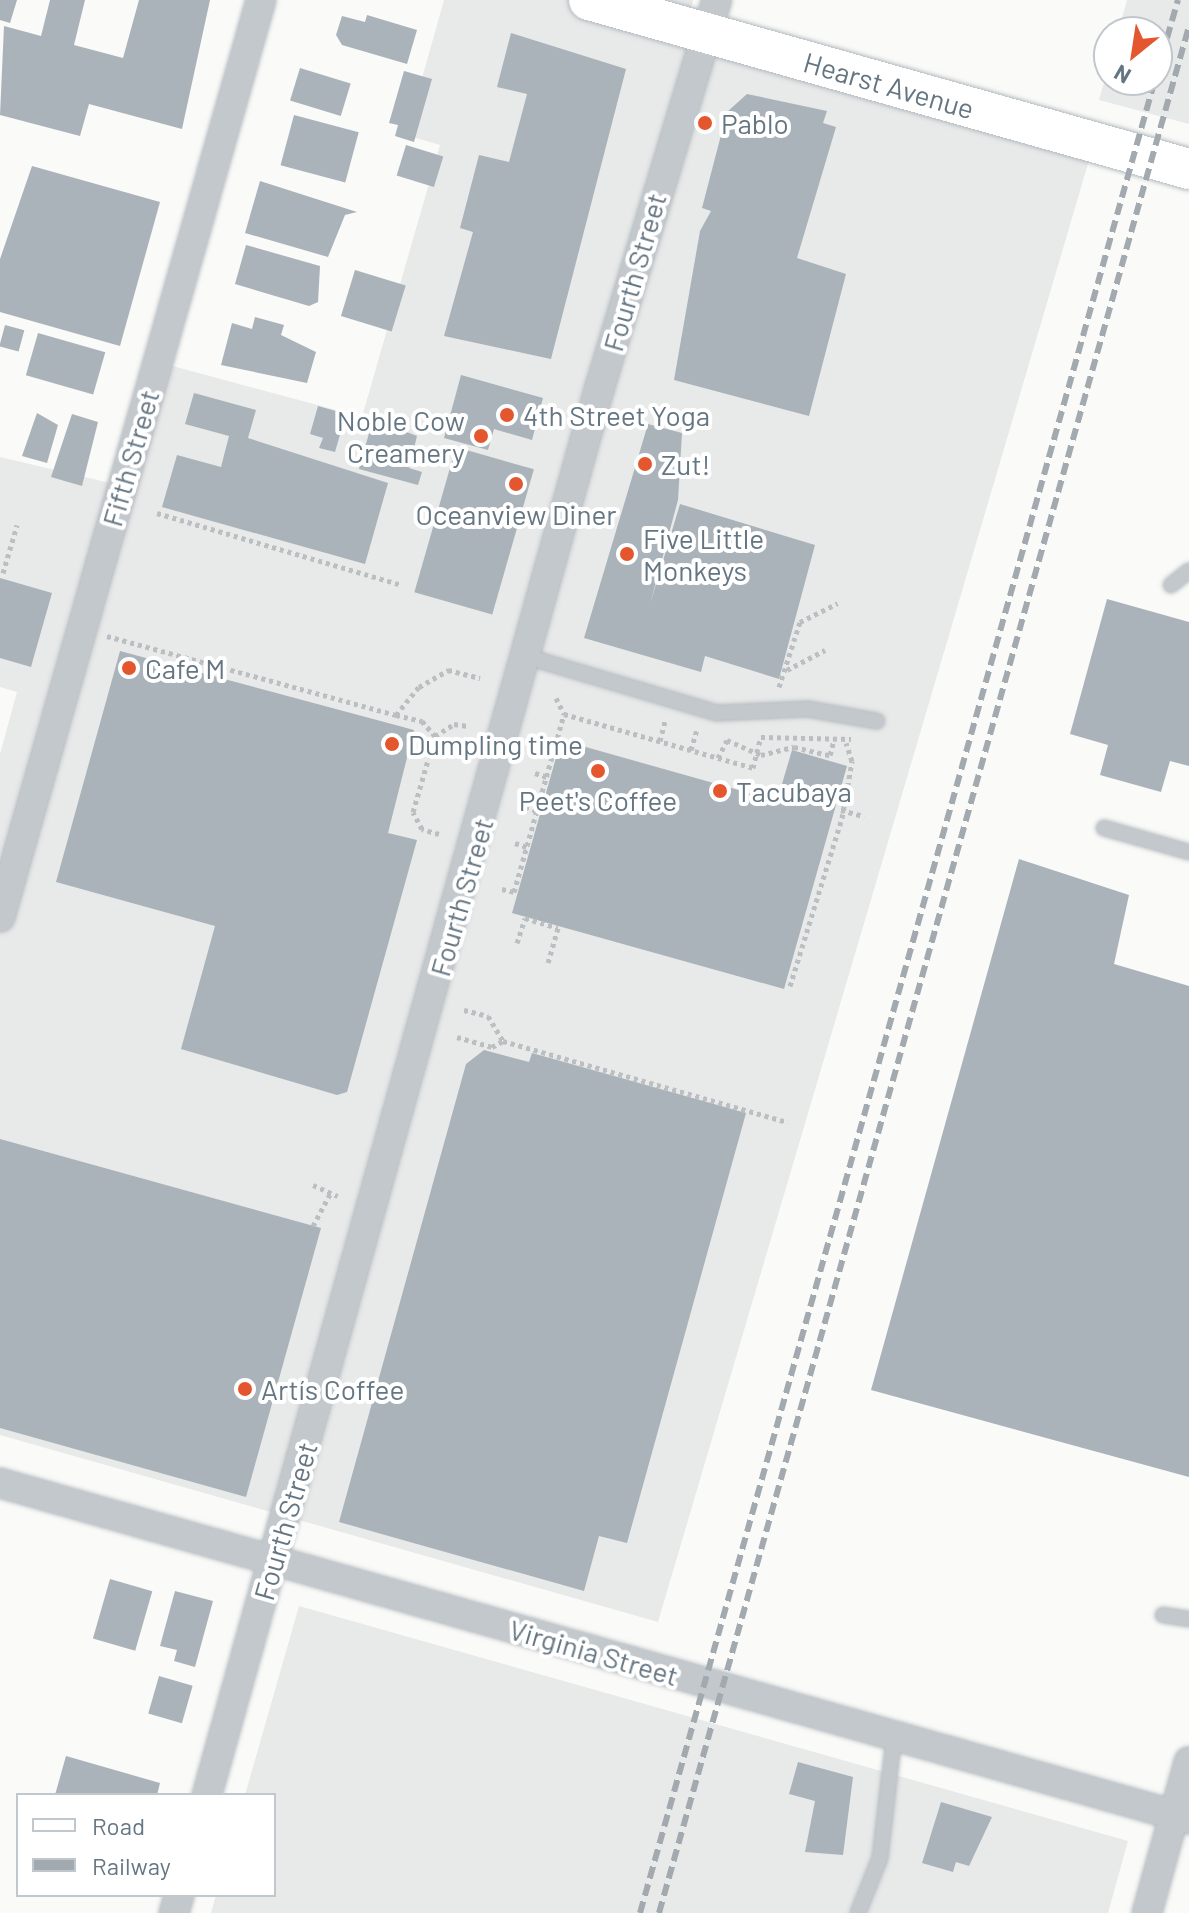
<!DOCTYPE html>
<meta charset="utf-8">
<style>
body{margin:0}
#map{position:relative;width:1189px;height:1913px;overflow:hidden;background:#fafaf8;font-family:Barlow,sans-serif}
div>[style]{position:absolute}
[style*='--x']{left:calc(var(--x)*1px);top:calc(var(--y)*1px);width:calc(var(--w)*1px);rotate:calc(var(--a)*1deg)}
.built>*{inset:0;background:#e8e9e9}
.building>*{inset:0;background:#aab3b9;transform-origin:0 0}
.path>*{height:5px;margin-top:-2.5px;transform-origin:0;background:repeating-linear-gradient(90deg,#bbbfc2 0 4px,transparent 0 8px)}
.roads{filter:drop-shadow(0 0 2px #b3babf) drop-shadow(0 0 2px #b3babf)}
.lane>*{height:14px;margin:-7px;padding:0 7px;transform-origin:7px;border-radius:7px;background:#c3c8cc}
.street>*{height:28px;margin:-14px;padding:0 14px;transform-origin:14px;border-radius:14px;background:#c3c8cc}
.secondary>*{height:40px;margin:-20px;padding:0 20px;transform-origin:20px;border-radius:20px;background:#fff}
.rail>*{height:6px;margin-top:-3px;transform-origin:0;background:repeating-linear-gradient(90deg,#a2aab0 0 12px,transparent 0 18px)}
.dots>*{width:22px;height:22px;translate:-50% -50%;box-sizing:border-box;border:4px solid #fff;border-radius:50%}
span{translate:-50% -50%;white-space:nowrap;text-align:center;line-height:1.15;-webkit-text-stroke:8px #fff;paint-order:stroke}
.street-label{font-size:28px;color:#657683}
.poi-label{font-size:28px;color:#657683}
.left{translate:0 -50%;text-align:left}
.right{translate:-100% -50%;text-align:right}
.legend{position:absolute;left:16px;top:1793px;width:260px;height:104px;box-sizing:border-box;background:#fff;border:2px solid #c1c8cd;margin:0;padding:10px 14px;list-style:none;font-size:24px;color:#657683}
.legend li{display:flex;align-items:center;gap:16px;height:40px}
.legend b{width:40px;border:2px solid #c1c8cd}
.north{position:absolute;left:1093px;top:16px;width:80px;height:80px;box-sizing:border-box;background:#fff;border:2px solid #c1c8cd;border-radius:50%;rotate:210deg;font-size:22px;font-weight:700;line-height:32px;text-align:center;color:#657683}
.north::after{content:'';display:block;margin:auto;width:28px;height:36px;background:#e4572e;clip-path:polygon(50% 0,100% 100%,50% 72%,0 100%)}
</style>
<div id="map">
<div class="built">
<div style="clip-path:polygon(444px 0,693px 0,682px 42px,1090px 157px,658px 1622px,0 1435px,0 754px,17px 692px,0 687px,0 457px,131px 488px,165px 364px,362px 417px,440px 145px,406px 135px)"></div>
<div style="clip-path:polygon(1127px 0,1189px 0,1189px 124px,1099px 100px,1109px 65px,1109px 80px,1157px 80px,1157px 32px,1118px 32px)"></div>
<div style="clip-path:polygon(299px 1606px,1128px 1841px,1108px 1913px,211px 1913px,216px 1895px,274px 1895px,274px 1795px,245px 1795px)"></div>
</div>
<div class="building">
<div style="clip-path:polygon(0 0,17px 0,10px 23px,0 20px)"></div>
<div style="clip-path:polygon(50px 0,85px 0,74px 45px,123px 58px,139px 0,210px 0,182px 129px,89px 104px,80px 136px,0 115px,4px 26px,41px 36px)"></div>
<div style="clip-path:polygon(367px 15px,417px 30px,407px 64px,342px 45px,336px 35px,342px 16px,365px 22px)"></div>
<div style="clip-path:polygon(511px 33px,626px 69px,551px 359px,444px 336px,473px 232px,460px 228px,479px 155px,509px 162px,527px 94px,497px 87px)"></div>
<div style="left:300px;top:68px;width:53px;height:34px;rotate:17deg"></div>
<div style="clip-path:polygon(404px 71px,432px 79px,414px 142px,395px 136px,398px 125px,389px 123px)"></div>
<div style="clip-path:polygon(747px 94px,827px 111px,823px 123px,836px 127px,797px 258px,846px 274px,809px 416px,674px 380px,700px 231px,711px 211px,702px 208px,727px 112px)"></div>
<div style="left:294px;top:115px;width:67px;height:52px;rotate:15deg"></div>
<div style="left:406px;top:145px;width:39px;height:32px;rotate:17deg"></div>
<div style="clip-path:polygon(32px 166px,160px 202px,120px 346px,0 312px,0 259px)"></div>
<div style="clip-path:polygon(260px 181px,357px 212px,345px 215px,328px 257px,245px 233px)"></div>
<div style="clip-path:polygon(246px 245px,320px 266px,318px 302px,309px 306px,235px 284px)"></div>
<div style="left:355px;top:270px;width:53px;height:48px;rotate:17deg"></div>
<div style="clip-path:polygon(255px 317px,284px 325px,281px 335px,316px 352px,307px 383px,221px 365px,232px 323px,252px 329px)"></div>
<div style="left:5px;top:325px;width:20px;height:22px;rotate:15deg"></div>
<div style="left:38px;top:333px;width:70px;height:44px;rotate:16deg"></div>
<div style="clip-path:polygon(461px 375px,543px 398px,532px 440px,494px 429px,488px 450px,444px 438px)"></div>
<div style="clip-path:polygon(194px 393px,256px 410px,248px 438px,388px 483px,365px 564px,162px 507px,177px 455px,221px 467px,229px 436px,185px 424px)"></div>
<div style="clip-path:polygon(318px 406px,346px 414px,335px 452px,319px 448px,323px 438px,310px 434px)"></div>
<div style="clip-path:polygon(37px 413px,58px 425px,47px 463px,22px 456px)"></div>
<div style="clip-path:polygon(72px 414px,98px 422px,82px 486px,51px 477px)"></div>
<div style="clip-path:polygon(373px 419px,417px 436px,409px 468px,422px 472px,418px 485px,359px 469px)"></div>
<div style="clip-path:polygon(648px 424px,682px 433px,678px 500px,650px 604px,680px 504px,815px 545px,779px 679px,705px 656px,701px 672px,584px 638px)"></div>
<div style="left:456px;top:447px;width:81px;height:151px;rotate:16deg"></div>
<div style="clip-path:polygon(0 578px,52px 593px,31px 667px,0 658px)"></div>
<div style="clip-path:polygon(1107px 599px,1189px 622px,1189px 766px,1170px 761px,1161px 792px,1100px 775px,1108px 745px,1070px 734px)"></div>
<div style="clip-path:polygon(120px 651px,414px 730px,388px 833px,417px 840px,347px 1092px,337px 1095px,181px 1049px,215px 926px,56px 882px)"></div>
<div style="clip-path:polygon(561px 740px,777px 801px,792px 750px,847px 766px,784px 989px,512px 913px)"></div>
<div style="clip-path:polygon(1019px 859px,1129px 895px,1114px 964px,1189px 986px,1189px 1477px,871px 1390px)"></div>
<div style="clip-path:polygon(484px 1050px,529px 1062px,532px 1053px,746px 1113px,627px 1543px,599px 1536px,584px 1591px,339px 1522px,466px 1064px)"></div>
<div style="clip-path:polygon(0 1139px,321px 1228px,246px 1497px,0 1428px)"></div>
<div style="left:110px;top:1579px;width:44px;height:62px;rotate:16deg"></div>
<div style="clip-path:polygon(175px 1591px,213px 1601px,195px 1667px,174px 1661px,177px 1650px,160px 1646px)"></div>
<div style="left:159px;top:1676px;width:35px;height:39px;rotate:16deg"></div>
<div style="clip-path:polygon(66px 1756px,160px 1783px,157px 1795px,55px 1795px)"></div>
<div style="clip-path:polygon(798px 1762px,853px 1777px,843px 1855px,805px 1852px,815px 1801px,789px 1794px)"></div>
<div style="clip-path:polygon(941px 1802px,992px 1817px,969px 1866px,956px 1862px,953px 1872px,922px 1863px)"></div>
</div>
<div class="path">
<div style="--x:157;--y:513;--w:254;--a:16.4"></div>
<div style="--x:3;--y:573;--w:50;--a:-73.7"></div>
<div style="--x:107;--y:636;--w:300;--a:15.3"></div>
<div style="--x:396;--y:715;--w:36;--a:-51"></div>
<div style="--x:419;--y:687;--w:34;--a:-30"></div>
<div style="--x:448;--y:670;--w:33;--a:14"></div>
<div style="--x:787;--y:670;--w:43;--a:-27.8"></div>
<div style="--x:779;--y:687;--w:68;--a:-72.1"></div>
<div style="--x:800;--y:622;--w:42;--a:-26.6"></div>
<div style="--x:556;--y:698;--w:18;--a:63"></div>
<div style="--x:564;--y:714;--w:197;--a:15.9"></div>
<div style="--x:753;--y:768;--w:32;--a:-76"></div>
<div style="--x:761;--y:737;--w:90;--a:1.3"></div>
<div style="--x:396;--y:715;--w:27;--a:13"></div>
<div style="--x:422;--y:721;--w:20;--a:49"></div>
<div style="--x:660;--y:741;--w:21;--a:-76"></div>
<div style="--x:691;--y:750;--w:22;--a:-74"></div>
<div style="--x:718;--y:758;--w:20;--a:-63"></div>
<div style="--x:727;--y:740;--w:37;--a:24"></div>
<div style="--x:761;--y:755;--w:34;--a:-14"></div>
<div style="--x:794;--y:747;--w:37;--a:13"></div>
<div style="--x:830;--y:755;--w:16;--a:-75"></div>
<div style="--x:535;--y:773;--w:13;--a:18"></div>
<div style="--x:525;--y:807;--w:13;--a:18"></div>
<div style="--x:841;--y:810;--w:24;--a:15"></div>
<div style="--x:439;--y:834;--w:18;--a:-164"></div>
<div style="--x:422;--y:829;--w:19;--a:-118"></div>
<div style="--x:413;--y:812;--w:79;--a:-73.9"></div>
<div style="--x:435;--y:736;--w:22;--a:-32"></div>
<div style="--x:454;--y:724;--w:14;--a:8"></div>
<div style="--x:515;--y:843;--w:13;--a:18"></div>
<div style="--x:502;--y:889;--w:12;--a:14"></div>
<div style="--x:514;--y:892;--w:185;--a:-74.3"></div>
<div style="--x:517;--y:943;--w:26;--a:-72"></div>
<div style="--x:525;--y:918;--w:34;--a:17"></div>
<div style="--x:558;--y:928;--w:36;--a:106"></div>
<div style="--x:790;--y:986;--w:176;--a:-72.8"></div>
<div style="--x:842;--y:818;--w:58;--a:-80"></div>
<div style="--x:852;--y:761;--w:19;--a:-108"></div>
<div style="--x:464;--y:1010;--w:25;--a:14"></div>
<div style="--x:488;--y:1016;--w:29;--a:59"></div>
<div style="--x:503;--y:1041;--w:296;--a:15.9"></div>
<div style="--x:457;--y:1037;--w:36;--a:16"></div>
<div style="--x:492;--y:1047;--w:13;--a:-29"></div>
<div style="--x:313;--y:1185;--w:27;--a:24"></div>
<div style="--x:313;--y:1226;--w:36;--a:-62"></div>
</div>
<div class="roads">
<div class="lane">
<div style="--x:1171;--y:585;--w:23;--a:-38"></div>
<div style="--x:528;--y:657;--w:197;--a:16.5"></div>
<div style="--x:717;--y:713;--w:91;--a:-2.5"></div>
<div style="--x:808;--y:709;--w:70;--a:9.9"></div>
<div style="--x:1104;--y:828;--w:88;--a:15.8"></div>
<div style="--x:1163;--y:1615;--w:26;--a:9"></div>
<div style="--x:858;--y:1913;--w:59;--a:-68.2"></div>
<div style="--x:880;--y:1858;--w:122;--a:-83.4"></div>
</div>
<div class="street">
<div style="--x:0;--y:917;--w:953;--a:-74.11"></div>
<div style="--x:0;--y:1483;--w:1236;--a:15.78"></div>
<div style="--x:207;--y:1795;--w:1459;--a:-74.41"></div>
<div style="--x:599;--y:390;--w:407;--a:-73.2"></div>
<div style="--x:174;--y:1913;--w:19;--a:-74"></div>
<div style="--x:1147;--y:1913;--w:157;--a:-74.5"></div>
</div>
<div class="secondary">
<div style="--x:589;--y:0;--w:623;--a:15.73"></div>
</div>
</div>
<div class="rail">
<div style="--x:1157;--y:73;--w:76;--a:-74"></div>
<div style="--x:640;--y:1913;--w:1904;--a:-74.31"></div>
<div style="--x:659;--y:1913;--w:1960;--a:-74.31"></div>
</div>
<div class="dots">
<div style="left:705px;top:123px;background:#e4572e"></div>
<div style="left:507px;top:415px;background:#e4572e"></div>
<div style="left:481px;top:436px;background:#e4572e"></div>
<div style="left:645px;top:464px;background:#e4572e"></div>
<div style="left:516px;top:484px;background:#e4572e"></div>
<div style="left:627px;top:554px;background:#e4572e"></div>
<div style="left:129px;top:668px;background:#e4572e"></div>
<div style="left:392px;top:744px;background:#e4572e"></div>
<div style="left:598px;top:771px;background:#e4572e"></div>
<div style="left:720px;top:791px;background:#e4572e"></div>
<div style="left:245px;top:1389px;background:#e4572e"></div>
</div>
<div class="street-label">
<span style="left:889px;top:85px;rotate:16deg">Hearst Avenue</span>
<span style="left:634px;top:272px;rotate:-74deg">Fourth Street</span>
<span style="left:130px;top:458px;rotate:-74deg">Fifth Street</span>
<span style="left:461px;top:897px;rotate:-74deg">Fourth Street</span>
<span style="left:285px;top:1521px;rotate:-74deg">Fourth Street</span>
<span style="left:594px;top:1652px;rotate:16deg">Virginia Street</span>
</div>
<div class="poi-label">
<span class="left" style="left:721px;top:123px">Pablo</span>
<span class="left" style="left:523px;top:415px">4th Street Yoga</span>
<span class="right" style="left:465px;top:436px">Noble Cow<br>Creamery</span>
<span class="left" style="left:661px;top:464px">Zut!</span>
<span style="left:516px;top:514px">Oceanview Diner</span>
<span class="left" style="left:643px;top:554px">Five Little<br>Monkeys</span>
<span class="left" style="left:145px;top:668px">Cafe M</span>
<span class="left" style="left:408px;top:744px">Dumpling time</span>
<span class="left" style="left:736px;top:791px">Tacubaya</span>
<span style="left:598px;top:800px">Peet's Coffee</span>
<span class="left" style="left:261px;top:1389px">Artís Coffee</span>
</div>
<ul class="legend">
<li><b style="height:10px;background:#fff"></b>Road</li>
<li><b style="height:10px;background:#a2aab0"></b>Railway</li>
</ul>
<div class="north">N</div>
</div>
